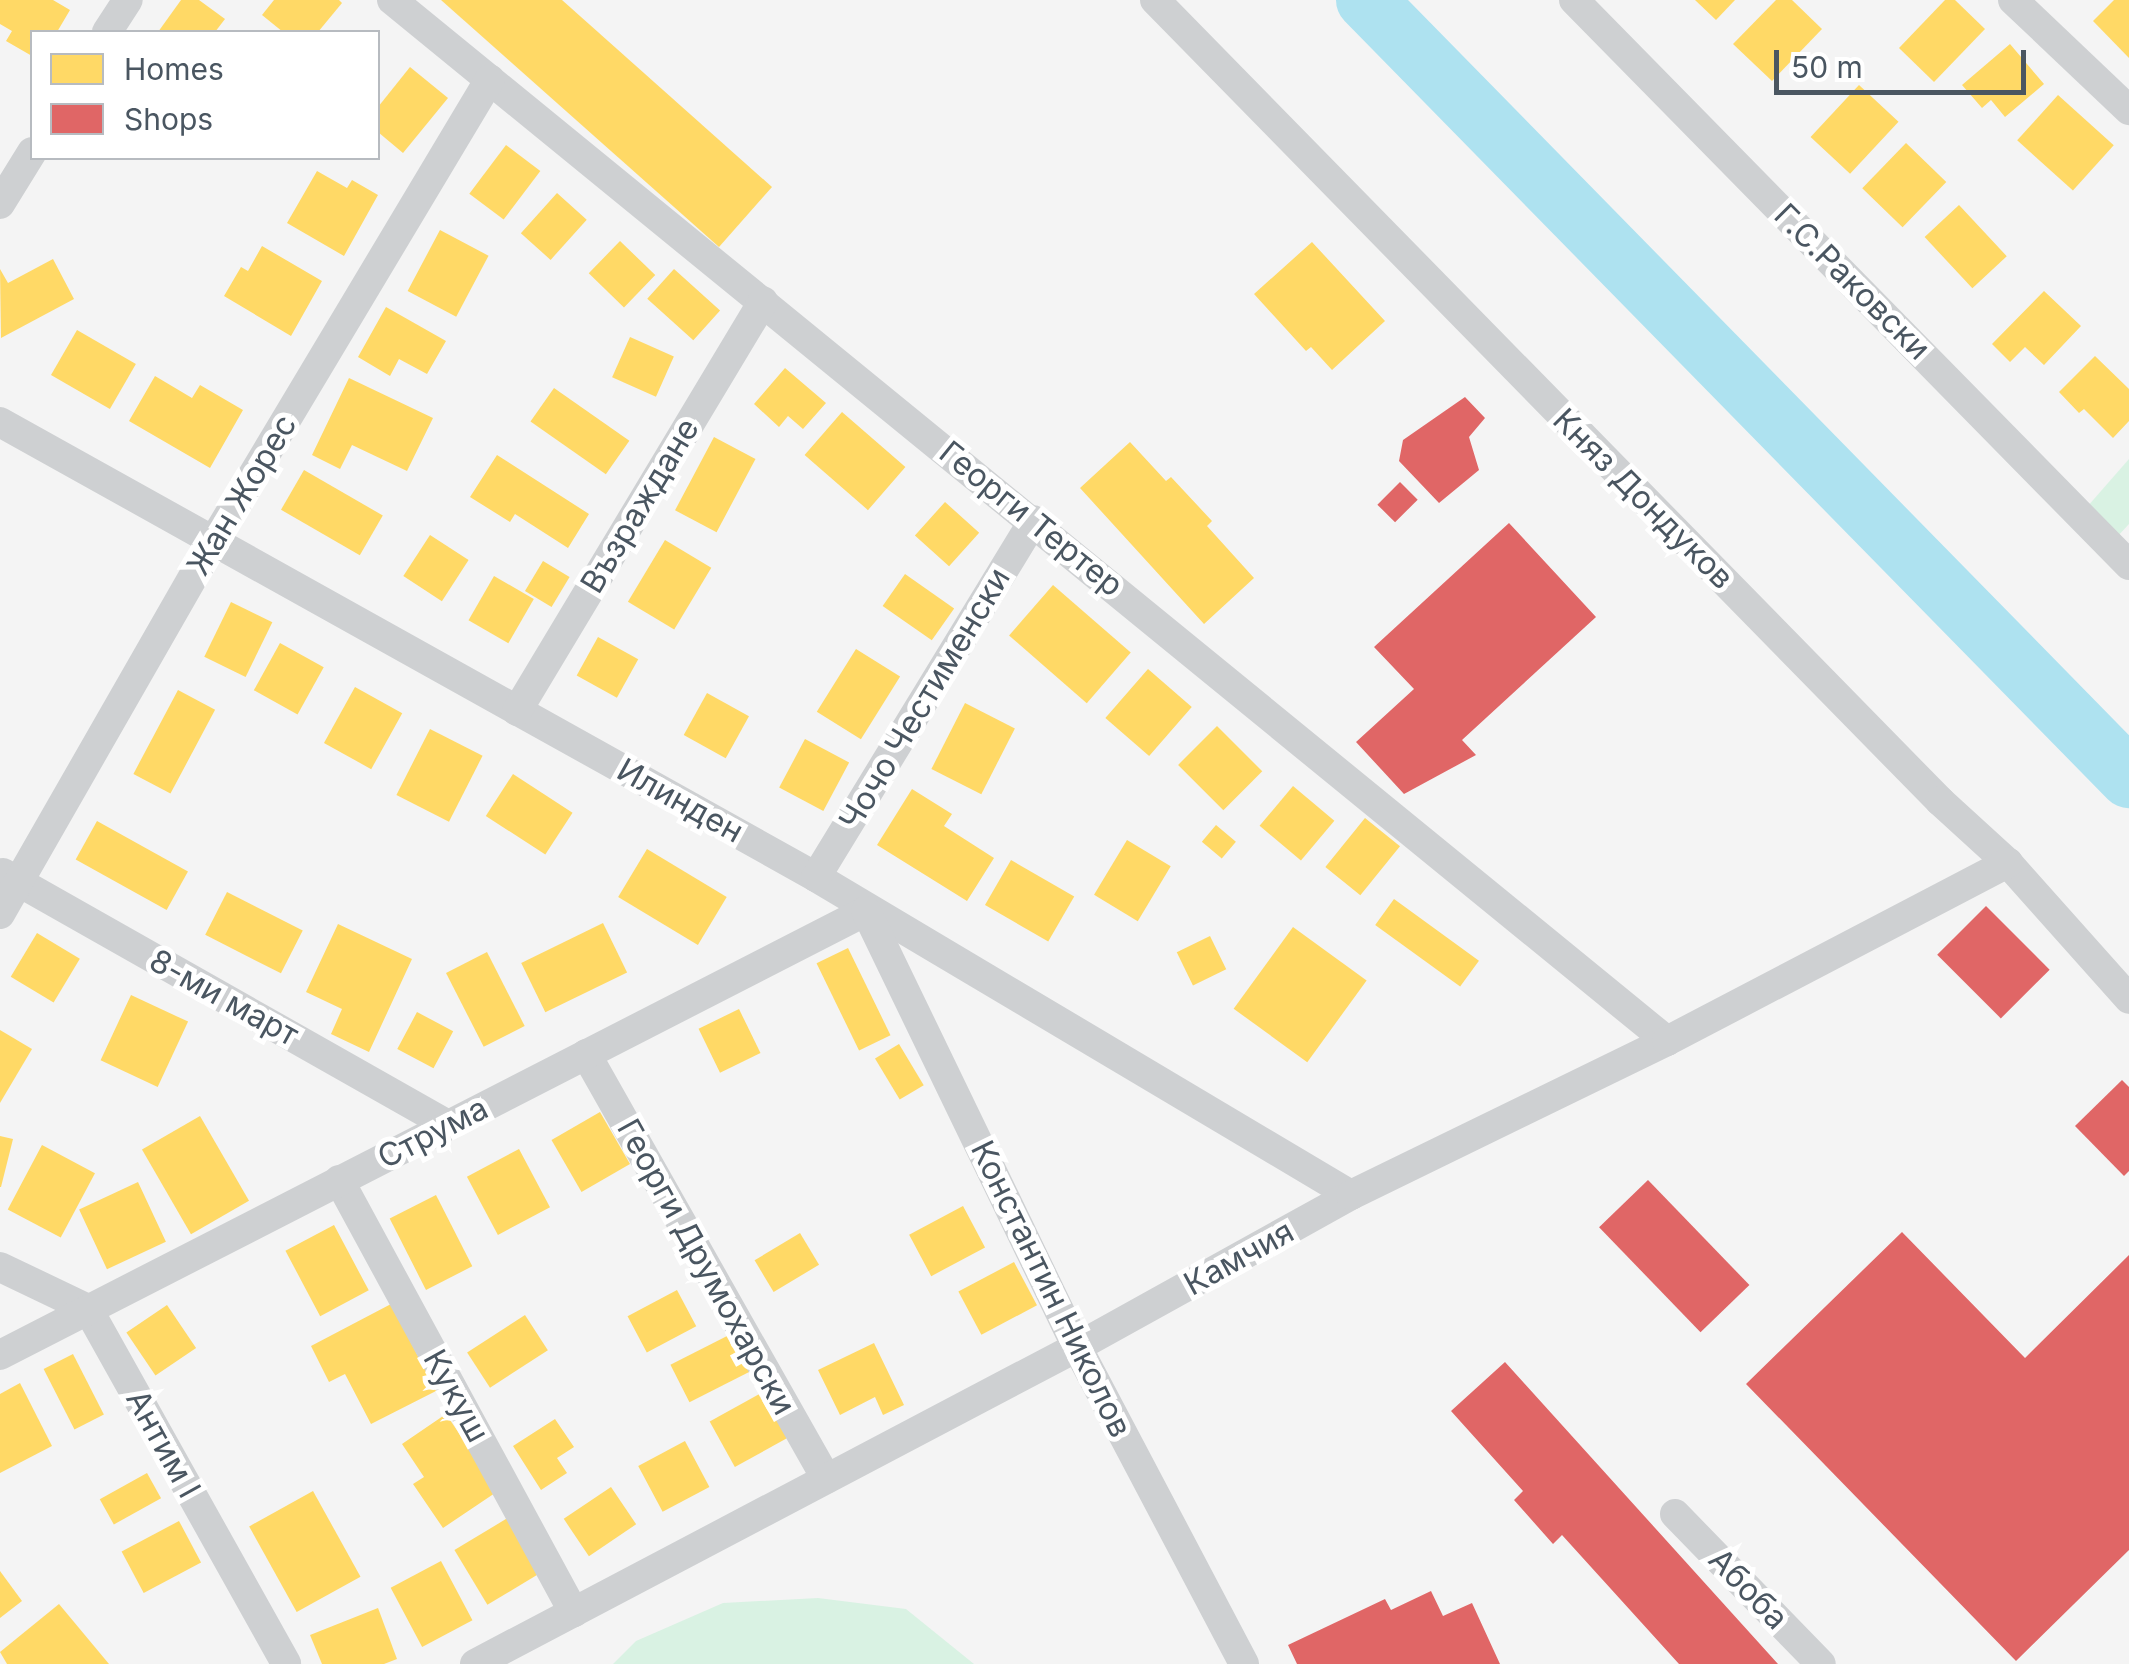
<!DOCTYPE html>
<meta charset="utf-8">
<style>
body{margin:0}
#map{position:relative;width:2129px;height:1664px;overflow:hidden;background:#f4f4f4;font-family:Inter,sans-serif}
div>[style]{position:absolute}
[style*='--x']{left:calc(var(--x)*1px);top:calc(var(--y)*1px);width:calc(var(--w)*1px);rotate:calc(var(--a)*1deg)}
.green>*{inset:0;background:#d9f2e3}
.homes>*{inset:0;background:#ffd966;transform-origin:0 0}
.shops>*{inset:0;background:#e06666;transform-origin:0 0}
.river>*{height:60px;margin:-30px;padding:0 30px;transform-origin:30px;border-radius:30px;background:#aee2f0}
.minor>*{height:30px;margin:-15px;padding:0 15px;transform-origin:15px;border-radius:15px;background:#ced0d2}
span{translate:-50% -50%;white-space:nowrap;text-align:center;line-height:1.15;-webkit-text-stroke:10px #fff;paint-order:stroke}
.street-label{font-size:32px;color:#4a5661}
.legend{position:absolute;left:30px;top:30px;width:350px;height:130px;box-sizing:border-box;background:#fff;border:2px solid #b7bbc0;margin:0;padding:12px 18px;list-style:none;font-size:30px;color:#4a5661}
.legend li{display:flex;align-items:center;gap:20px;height:50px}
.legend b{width:50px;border:2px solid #b7bbc0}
.scale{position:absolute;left:1774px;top:50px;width:252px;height:45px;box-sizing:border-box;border:5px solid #4a5661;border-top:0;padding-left:12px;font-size:30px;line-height:35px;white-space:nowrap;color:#4a5661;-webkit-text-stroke:8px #fff;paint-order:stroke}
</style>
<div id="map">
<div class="green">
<div style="clip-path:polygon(2129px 459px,2129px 524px,2117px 537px,2087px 507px)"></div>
<div style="clip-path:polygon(818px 1598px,906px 1609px,974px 1664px,613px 1664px,636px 1641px,723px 1603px)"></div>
</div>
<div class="homes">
<div style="clip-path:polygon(0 0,53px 0,70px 10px,57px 32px,32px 32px,32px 56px,6px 41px,12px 31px,0 24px)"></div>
<div style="clip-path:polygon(181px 0,199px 0,225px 19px,215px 32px,158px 32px)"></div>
<div style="clip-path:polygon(274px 0,339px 0,342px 3px,318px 32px,283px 32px,262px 15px)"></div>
<div style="clip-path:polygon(441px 0,562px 0,772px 187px,719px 247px)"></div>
<div style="clip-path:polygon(1695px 0,1735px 0,1716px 20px)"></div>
<div style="clip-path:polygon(1776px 0,1792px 0,1822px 29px,1772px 81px,1733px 44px)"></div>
<div style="clip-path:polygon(1945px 0,1955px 0,1985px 29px,1934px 82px,1899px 48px)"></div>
<div style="clip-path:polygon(2114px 0,2129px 0,2129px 58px,2093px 21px)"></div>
<div style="clip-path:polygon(2010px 44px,2044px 84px,2005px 117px,1991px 100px,1982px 108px,1962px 85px)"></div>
<div style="clip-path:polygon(410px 67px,448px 98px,403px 153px,378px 132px,378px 107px)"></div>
<div style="left:1859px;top:85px;width:54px;height:71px;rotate:43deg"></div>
<div style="left:2058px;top:95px;width:75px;height:61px;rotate:42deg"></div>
<div style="left:1906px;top:143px;width:56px;height:63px;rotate:44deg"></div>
<div style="left:506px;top:145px;width:43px;height:61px;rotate:37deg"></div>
<div style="clip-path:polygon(317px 171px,347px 188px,352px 180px,378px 195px,344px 256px,287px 223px)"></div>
<div style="left:557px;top:193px;width:40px;height:54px;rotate:42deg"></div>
<div style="left:1959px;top:205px;width:70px;height:47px;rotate:47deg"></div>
<div style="left:440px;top:230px;width:55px;height:69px;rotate:28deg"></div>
<div style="left:620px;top:241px;width:49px;height:45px;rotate:44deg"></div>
<div style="clip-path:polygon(1312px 242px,1385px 321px,1332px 370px,1311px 347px,1306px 351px,1254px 294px)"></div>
<div style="clip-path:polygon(262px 246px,322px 281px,291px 336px,224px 296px,241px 267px,248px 271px)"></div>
<div style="clip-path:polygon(53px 259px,74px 299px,1px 338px,0 269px,8px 283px)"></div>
<div style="left:674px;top:269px;width:62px;height:40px;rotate:42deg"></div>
<div style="clip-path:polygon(2044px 291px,2081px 326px,2044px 365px,2025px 347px,2010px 362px,1992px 344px)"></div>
<div style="clip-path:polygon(386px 307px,446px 341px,427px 374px,399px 359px,390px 376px,358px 357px)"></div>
<div style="left:77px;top:330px;width:68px;height:52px;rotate:30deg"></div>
<div style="left:630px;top:337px;width:48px;height:44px;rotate:24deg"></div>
<div style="clip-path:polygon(2095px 356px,2129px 389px,2129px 421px,2113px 438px,2084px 409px,2079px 413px,2059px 392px)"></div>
<div style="clip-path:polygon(785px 368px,826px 403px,803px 429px,788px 416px,779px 427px,754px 404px)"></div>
<div style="clip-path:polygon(155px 376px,192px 398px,200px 385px,243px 410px,210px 468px,129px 421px)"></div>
<div style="clip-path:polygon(349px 378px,433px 418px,407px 471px,352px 445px,340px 469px,312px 455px)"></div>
<div style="left:554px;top:388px;width:92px;height:41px;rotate:35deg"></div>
<div style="left:842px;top:412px;width:84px;height:57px;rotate:41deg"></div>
<div style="left:714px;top:437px;width:47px;height:83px;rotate:28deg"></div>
<div style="clip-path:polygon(1130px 442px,1166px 481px,1171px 477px,1212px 521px,1207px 526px,1254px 578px,1204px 624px,1080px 488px)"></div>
<div style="clip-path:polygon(497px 455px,589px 514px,568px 548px,515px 514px,510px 522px,470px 497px)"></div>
<div style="left:304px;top:470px;width:91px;height:46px;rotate:30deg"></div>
<div style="left:945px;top:502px;width:46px;height:45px;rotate:42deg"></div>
<div style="left:430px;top:535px;width:46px;height:49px;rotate:33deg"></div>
<div style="left:665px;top:540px;width:54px;height:72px;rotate:31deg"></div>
<div style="left:543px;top:561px;width:31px;height:35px;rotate:31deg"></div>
<div style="left:905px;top:574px;width:60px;height:39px;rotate:35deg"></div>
<div style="left:494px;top:576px;width:46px;height:51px;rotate:30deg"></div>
<div style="left:1053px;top:585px;width:103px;height:67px;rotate:41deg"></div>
<div style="left:231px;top:602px;width:46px;height:61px;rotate:26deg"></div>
<div style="left:598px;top:637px;width:46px;height:44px;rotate:29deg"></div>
<div style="left:280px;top:643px;width:50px;height:54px;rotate:29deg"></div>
<div style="left:856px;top:649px;width:52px;height:74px;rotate:32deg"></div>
<div style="left:1148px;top:669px;width:58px;height:65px;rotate:41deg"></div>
<div style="left:355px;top:687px;width:54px;height:64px;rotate:29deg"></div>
<div style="left:178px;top:690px;width:42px;height:95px;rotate:28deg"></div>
<div style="left:707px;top:693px;width:48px;height:48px;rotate:29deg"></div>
<div style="left:965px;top:703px;width:56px;height:74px;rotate:27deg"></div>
<div style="left:1217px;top:726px;width:64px;height:55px;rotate:45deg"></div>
<div style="left:430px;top:729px;width:59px;height:74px;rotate:27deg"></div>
<div style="left:805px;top:739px;width:50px;height:55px;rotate:28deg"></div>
<div style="left:513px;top:774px;width:71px;height:50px;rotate:33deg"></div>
<div style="left:1293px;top:786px;width:54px;height:52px;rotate:40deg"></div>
<div style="clip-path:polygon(912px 789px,952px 814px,944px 826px,994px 858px,967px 901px,877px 845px)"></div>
<div style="left:1365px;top:818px;width:45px;height:63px;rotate:39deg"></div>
<div style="left:97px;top:821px;width:104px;height:44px;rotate:29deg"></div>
<div style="left:1216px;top:825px;width:26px;height:22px;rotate:40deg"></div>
<div style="left:1127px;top:840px;width:51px;height:64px;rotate:31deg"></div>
<div style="left:647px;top:849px;width:93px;height:56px;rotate:31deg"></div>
<div style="left:1011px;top:860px;width:73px;height:52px;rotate:30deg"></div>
<div style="left:227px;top:892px;width:85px;height:48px;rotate:27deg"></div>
<div style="left:1394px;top:899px;width:105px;height:32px;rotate:36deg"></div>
<div style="left:603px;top:923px;width:55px;height:91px;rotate:64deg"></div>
<div style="clip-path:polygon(338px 924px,412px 959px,369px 1052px,331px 1034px,342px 1009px,306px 992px)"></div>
<div style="left:1293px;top:927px;width:91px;height:101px;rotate:36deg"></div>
<div style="left:37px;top:933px;width:50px;height:51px;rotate:31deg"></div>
<div style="left:1210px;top:936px;width:37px;height:37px;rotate:64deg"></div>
<div style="left:848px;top:948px;width:97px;height:35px;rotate:64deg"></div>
<div style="left:487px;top:952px;width:83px;height:46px;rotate:63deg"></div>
<div style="left:131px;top:995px;width:63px;height:72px;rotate:25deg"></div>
<div style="left:739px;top:1009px;width:49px;height:45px;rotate:64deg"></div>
<div style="left:417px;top:1012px;width:41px;height:42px;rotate:28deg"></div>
<div style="clip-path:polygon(0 1030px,32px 1049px,0 1103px)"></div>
<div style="left:899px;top:1044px;width:48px;height:28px;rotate:59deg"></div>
<div style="left:600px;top:1112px;width:60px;height:56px;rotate:60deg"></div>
<div style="left:200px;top:1116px;width:98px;height:67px;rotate:60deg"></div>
<div style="clip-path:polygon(0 1136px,13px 1139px,1px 1187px,0 1187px)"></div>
<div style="left:42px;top:1145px;width:60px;height:73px;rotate:28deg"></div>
<div style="left:519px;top:1149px;width:66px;height:59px;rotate:62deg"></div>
<div style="left:138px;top:1182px;width:66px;height:65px;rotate:65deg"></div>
<div style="left:436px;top:1195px;width:80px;height:52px;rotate:63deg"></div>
<div style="left:963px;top:1206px;width:47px;height:61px;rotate:62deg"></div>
<div style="left:334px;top:1225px;width:74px;height:55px;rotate:62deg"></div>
<div style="left:800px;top:1233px;width:37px;height:53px;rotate:59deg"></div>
<div style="left:1014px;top:1262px;width:49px;height:63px;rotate:62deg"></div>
<div style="left:677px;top:1290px;width:41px;height:56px;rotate:62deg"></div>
<div style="clip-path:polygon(391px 1304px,436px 1391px,371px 1424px,345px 1374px,329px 1382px,311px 1346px)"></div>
<div style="left:167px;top:1305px;width:52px;height:49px;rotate:56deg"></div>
<div style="left:525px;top:1315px;width:42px;height:69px;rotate:57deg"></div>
<div style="left:731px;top:1334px;width:42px;height:68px;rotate:63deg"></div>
<div style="clip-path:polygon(874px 1343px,904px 1405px,883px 1415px,875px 1397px,840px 1415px,818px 1370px)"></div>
<div style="left:73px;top:1354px;width:68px;height:33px;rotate:63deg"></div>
<div style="clip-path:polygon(20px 1383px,52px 1446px,0 1473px,0 1394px)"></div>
<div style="left:763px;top:1392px;width:52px;height:61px;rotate:61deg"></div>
<div style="clip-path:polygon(446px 1414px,498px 1491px,443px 1528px,413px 1484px,424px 1477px,402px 1444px)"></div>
<div style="clip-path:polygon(555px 1419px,574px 1447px,557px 1458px,567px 1473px,541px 1490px,513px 1446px)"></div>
<div style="left:685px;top:1441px;width:52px;height:53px;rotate:62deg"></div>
<div style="left:147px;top:1473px;width:29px;height:54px;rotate:61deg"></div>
<div style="left:611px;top:1487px;width:45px;height:57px;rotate:56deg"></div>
<div style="left:313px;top:1491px;width:98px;height:73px;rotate:61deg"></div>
<div style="left:511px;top:1516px;width:64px;height:66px;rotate:59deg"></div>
<div style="left:179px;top:1521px;width:47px;height:65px;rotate:62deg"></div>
<div style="left:441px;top:1561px;width:67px;height:57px;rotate:62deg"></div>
<div style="clip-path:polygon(0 1571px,22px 1601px,0 1618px)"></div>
<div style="clip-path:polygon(59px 1604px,109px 1664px,7px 1664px,0 1652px)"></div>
<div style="clip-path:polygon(378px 1608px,397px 1659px,384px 1664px,322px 1664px,310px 1635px)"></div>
</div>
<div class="shops">
<div style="clip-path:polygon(1465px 397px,1485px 418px,1469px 437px,1479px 470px,1439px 503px,1399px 461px,1403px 440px)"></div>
<div style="left:1400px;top:482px;width:25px;height:32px;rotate:45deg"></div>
<div style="clip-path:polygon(1509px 523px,1596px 617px,1462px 740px,1476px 755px,1404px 794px,1356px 742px,1414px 689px,1374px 647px)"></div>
<div style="left:1986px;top:906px;width:90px;height:69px;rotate:45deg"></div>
<div style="clip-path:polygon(2122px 1080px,2129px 1087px,2129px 1171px,2124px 1176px,2075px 1126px)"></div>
<div style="left:1648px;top:1180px;width:146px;height:68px;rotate:46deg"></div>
<div style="clip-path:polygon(1902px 1232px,2025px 1358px,2129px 1255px,2129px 1550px,2016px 1661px,1746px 1384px)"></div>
<div style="clip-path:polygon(1505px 1362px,1778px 1664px,1679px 1664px,1562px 1535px,1553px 1544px,1514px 1500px,1523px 1491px,1451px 1411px)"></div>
<div style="clip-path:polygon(1431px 1591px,1443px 1616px,1472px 1603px,1500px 1664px,1297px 1664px,1288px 1645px,1385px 1599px,1391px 1610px)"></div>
</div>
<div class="river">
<div style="--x:1366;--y:0;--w:1090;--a:45.56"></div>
</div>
<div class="minor">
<div style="--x:392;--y:0;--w:1646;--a:39.23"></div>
<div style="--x:1155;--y:0;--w:1122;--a:45.58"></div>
<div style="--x:1940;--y:801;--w:92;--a:42.4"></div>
<div style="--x:2008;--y:863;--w:182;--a:48.3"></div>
<div style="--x:1574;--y:0;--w:792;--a:45.51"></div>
<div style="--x:2013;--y:0;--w:160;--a:43.5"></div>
<div style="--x:107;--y:32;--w:38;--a:-57"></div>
<div style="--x:0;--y:204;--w:61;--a:-58.4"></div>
<div style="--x:0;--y:422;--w:934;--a:29.14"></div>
<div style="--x:816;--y:877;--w:622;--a:30.73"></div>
<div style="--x:517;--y:711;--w:478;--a:-59"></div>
<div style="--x:3;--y:873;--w:511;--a:29.52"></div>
<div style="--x:816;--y:877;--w:418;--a:-58.6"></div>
<div style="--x:0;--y:914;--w:431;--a:-60.2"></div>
<div style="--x:214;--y:540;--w:537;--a:-59.09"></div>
<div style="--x:586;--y:1054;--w:488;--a:60.5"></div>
<div style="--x:339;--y:1180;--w:492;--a:61.5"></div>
<div style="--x:0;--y:1267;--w:98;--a:25.5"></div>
<div style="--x:88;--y:1309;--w:406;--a:60.8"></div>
<div style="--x:0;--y:1355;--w:973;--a:-27.14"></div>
<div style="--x:866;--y:911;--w:484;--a:64.2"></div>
<div style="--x:1077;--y:1347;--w:358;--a:62.2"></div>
<div style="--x:1675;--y:1514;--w:209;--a:45.8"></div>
<div style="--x:475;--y:1664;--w:680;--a:-27.77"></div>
<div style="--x:1077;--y:1347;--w:313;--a:-29"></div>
<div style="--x:1351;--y:1195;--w:352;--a:-26"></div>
<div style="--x:1667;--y:1041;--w:385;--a:-27.6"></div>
</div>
<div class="street-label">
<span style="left:1852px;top:282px;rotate:45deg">Г.С.Раковски</span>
<span style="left:242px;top:495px;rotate:-59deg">Жан Жорес</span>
<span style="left:1643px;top:499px;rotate:45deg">Княз Дондуков</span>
<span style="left:640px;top:506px;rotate:-59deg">Възраждане</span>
<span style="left:1031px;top:519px;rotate:39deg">Георги Тертер</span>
<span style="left:925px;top:699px;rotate:-59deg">Чочо Честименски</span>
<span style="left:680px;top:801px;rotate:29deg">Илинден</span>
<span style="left:224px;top:998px;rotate:29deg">8-ми март</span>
<span style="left:433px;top:1133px;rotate:-27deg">Струма</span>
<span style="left:1239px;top:1258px;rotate:-29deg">Камчия</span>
<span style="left:706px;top:1267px;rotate:61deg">Георги Друмохарски</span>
<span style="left:1051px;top:1289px;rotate:64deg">Константин Николов</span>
<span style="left:456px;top:1396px;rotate:61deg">Кукуш</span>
<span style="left:163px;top:1444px;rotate:61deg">Антим I</span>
<span style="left:1748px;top:1589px;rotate:46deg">Абоба</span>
</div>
<ul class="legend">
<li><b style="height:28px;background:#ffd966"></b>Homes</li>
<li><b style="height:28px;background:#e06666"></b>Shops</li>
</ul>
<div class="scale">50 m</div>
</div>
